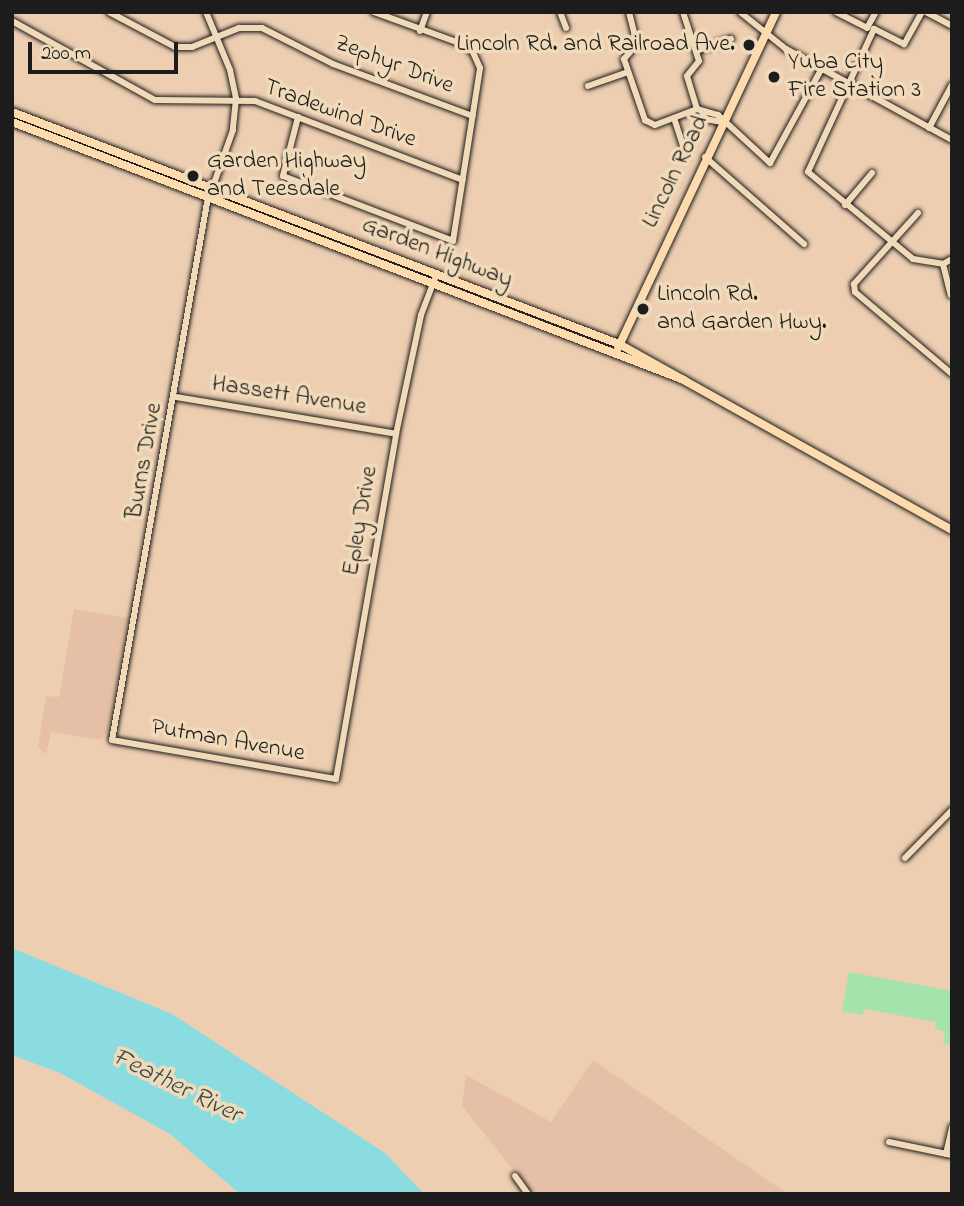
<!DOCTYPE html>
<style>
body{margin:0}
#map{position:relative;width:964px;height:1206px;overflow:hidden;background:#eeceb1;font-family:"Indie Flower",sans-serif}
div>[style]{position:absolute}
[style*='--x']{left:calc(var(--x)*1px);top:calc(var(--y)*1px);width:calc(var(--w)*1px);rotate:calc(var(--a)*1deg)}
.built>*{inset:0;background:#e5c0a6}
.green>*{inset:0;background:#a4e4ac}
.water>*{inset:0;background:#8adce0}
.roads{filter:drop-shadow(0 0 2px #1c1c1c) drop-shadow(0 0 2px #1c1c1c)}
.minor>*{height:6px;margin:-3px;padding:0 3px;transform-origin:3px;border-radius:3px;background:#f1dab9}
.major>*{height:8px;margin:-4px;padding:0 4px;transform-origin:4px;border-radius:4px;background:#fedbac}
.dots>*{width:19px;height:19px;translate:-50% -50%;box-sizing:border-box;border:4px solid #f1dab9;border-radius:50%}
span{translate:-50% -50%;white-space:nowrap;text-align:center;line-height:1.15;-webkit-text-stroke:7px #f1dab9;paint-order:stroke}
.poi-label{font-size:24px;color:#1c1c1c}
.right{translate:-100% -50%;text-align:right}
.left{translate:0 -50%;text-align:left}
.street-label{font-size:24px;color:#1c1c1c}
.water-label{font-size:26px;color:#384c4d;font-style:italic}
.frame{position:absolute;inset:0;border:14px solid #1c1c1c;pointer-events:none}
.scale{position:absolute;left:28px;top:42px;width:150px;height:32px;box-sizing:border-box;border:4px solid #1c1c1c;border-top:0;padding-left:9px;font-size:21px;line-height:24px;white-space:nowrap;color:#1c1c1c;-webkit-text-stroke:5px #f1dab9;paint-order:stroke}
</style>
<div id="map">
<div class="built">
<div style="clip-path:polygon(74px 609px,128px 618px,109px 729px,101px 740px,51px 732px,46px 754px,38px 748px,46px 696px,59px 697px)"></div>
<div style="clip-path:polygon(593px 1060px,788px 1194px,532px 1194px,462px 1106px,466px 1075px,551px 1122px)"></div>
</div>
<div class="green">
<div style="clip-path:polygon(849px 972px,952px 991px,952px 1045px,943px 1044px,945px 1032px,935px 1029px,936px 1022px,864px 1009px,863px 1015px,842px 1011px)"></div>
</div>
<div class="water">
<div style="clip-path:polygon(12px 948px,172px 1014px,385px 1153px,424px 1194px,240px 1194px,170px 1134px,60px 1073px,12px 1055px)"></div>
</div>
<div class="roads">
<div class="minor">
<div style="--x:109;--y:12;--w:75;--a:27.9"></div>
<div style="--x:175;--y:47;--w:17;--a:0"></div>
<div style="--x:192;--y:47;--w:51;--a:-22"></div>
<div style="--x:239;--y:28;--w:23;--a:0"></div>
<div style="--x:262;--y:28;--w:80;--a:26.9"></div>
<div style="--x:333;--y:64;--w:149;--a:20.4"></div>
<div style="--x:206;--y:12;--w:63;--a:67.5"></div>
<div style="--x:230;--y:70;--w:30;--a:78"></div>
<div style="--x:236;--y:99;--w:31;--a:96"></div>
<div style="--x:233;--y:130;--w:77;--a:109.6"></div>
<div style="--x:207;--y:203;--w:545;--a:100.03"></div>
<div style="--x:112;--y:740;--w:227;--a:9.9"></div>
<div style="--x:336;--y:779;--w:350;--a:-80.1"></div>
<div style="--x:396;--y:434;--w:122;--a:-78.1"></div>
<div style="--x:421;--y:315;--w:45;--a:-69.1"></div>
<div style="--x:560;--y:12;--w:17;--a:69"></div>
<div style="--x:629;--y:12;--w:33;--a:76"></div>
<div style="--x:637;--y:44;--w:20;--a:131"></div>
<div style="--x:624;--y:59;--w:65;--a:71"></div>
<div style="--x:645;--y:120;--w:11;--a:27"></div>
<div style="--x:655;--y:125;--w:45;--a:-20.9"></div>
<div style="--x:697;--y:109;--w:34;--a:-107"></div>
<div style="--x:687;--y:76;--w:19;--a:-51"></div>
<div style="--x:699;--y:61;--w:52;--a:-108.1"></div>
<div style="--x:740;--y:12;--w:59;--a:38.8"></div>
<div style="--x:786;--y:49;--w:189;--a:28.7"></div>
<div style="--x:836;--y:12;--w:35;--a:27"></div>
<div style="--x:867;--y:28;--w:18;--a:-61"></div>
<div style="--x:922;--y:12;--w:37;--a:119"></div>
<div style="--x:904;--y:44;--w:34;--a:-153"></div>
<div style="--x:874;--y:29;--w:157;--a:114.8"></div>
<div style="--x:808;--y:172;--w:136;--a:39.6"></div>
<div style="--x:913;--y:259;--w:30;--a:9"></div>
<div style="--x:943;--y:264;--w:10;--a:-29"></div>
<div style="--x:926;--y:12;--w:30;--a:28"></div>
<div style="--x:12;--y:21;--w:163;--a:28.9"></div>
<div style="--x:155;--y:100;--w:100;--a:0.6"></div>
<div style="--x:255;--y:101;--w:222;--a:20.8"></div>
<div style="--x:420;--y:31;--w:20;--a:-70"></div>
<div style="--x:696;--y:51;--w:37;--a:-19"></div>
<div style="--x:588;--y:86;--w:42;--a:-19.3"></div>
<div style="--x:697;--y:109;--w:22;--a:16"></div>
<div style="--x:718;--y:115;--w:71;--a:42.7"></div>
<div style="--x:770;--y:163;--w:106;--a:-61.3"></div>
<div style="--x:702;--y:112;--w:8;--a:60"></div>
<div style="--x:706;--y:119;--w:15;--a:11"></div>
<div style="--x:298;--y:117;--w:61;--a:104.3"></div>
<div style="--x:283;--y:176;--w:182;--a:20.9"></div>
<div style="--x:453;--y:241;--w:175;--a:-81.1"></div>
<div style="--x:480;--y:68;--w:17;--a:-114"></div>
<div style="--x:473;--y:52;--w:14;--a:-144"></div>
<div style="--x:462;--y:44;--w:94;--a:-160"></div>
<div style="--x:674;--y:118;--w:36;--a:72"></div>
<div style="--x:929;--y:128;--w:49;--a:-61.9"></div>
<div style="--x:705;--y:157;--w:132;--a:41.3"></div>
<div style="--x:845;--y:205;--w:42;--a:-49.8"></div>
<div style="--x:918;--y:213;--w:96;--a:132"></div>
<div style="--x:854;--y:284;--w:8;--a:83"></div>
<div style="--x:855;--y:292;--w:127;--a:40.2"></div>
<div style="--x:943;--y:264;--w:32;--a:76"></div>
<div style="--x:176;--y:397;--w:223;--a:9.5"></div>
<div style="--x:905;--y:858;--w:67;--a:-45.6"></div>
<div style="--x:889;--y:1142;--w:64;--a:11.7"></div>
<div style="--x:946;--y:1154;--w:28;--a:-77"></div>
<div style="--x:515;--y:1176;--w:22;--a:54"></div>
</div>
<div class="major">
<div style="--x:12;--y:112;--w:650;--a:20.92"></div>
<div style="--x:619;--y:344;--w:381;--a:29.2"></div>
<div style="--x:12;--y:122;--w:720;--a:21"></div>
<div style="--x:618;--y:348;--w:371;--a:-64.8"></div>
</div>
</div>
<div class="dots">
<div style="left:749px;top:45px;background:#1c1c1c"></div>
<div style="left:774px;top:77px;background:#1c1c1c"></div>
<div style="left:193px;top:176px;background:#1c1c1c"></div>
<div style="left:643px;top:309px;background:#1c1c1c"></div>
</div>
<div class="poi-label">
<span class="right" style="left:735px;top:45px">Lincoln Rd. and Railroad Ave.</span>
<span class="left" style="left:788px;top:77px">Yuba City<br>Fire Station 3</span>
<span class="left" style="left:207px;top:176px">Garden Highway<br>and Teesdale</span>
<span class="left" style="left:657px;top:309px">Lincoln Rd.<br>and Garden Hwy.</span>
</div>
<div class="street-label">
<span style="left:394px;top:65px;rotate:21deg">Zephyr Drive</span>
<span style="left:340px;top:114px;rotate:20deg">Tradewind Drive</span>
<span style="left:676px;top:172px;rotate:-64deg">Lincoln Road</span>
<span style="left:437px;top:253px;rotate:21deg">Garden Highway</span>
<span style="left:289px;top:396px;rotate:9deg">Hassett Avenue</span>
<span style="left:145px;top:461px;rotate:-80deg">Burns Drive</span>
<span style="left:361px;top:521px;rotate:-80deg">Epley Drive</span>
<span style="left:228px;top:741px;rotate:10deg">Putman Avenue</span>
</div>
<div class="water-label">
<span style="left:176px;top:1087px;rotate:26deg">Feather River</span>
</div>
<div class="frame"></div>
<div class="scale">200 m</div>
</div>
